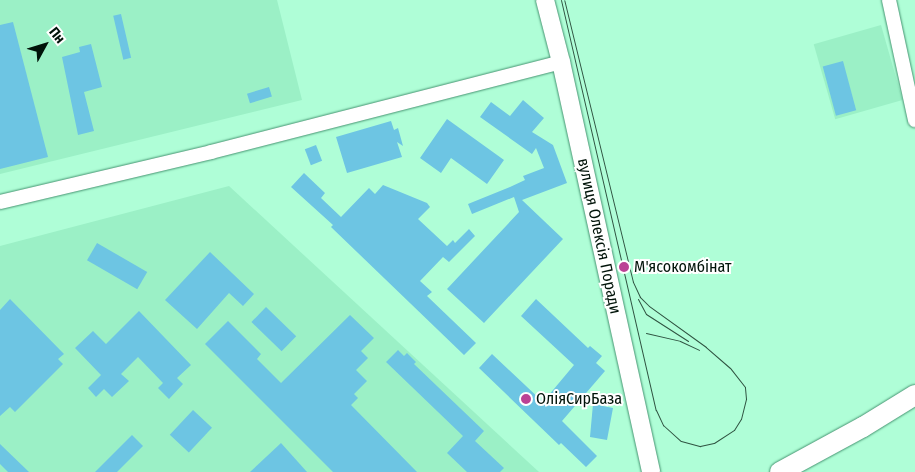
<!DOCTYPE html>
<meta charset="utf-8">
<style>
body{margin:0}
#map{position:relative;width:915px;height:472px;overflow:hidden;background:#affed7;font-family:"Fira Sans Condensed",sans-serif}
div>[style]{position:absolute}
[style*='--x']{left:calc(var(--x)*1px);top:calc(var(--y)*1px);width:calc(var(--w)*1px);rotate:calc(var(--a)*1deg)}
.built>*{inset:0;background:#9bf0c6;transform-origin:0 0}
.building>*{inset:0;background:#6dc5e3;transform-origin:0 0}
.roads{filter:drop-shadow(0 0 1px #469471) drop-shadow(0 0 1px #469471)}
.minor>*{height:14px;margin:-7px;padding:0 7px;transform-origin:7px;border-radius:7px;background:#fff}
.major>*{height:18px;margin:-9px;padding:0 9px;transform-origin:9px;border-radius:9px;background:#fff}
.highway>*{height:20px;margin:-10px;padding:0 10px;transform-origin:10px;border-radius:10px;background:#fff}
.tram>*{height:1px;margin:-0.5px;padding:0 0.5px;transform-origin:0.5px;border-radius:0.5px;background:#2f5341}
.dots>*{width:14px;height:14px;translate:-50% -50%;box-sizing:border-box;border:2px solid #fff;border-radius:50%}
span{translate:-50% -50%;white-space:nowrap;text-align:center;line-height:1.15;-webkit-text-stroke:4px #fff;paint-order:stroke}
.street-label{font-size:16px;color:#001309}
.poi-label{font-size:16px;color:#001309}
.left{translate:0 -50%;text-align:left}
.north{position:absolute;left:20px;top:20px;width:50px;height:50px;-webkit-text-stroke:4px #fff;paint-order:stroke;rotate:51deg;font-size:14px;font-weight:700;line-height:20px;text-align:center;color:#001309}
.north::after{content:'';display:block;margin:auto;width:18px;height:22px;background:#001309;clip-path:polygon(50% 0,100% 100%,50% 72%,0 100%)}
</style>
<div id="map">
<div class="built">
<div style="clip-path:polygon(0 0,277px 0,302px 100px,0 174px)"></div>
<div style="left:881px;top:25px;width:78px;height:70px;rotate:74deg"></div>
<div style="clip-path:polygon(229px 186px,539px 472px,0 472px,0 246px)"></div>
</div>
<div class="building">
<div style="left:121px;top:14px;width:45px;height:8px;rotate:77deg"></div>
<div style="clip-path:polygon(13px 22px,48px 157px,0 169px,0 25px)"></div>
<div style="clip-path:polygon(91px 44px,102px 87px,84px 92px,94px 131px,78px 135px,62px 57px,80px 52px,79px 47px)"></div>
<div style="left:843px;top:61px;width:51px;height:21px;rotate:75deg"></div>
<div style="left:269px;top:87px;width:10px;height:23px;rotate:73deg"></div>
<div style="clip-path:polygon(523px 100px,544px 118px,532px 132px,553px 145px,567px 183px,522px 200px,563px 239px,484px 323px,447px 289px,519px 212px,514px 197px,472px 214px,468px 204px,510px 187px,525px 180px,523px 176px,544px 168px,536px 148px,532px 154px,480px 117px,491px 102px,510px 116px)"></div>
<div style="clip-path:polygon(447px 119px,504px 160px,487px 184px,451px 158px,441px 173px,420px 158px)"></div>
<div style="clip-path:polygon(391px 121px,394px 130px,398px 128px,403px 146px,397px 142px,402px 157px,347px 173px,336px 137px)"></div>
<div style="left:316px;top:145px;width:17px;height:12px;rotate:69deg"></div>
<div style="clip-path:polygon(304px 173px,325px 193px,321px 198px,341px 217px,369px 188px,375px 194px,383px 185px,427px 203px,430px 207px,418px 219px,447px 246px,453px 240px,455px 243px,469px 229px,475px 236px,449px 262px,443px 257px,420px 281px,432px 292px,427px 296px,476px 343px,464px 355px,331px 227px,333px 225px,291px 187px)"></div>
<div style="left:97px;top:243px;width:58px;height:20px;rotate:30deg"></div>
<div style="clip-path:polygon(210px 252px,254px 294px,243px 306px,229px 293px,197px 329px,165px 300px)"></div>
<div style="clip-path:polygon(10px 299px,64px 354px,58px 359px,63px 364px,15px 412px,10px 407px,0 416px,0 310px)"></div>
<div style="clip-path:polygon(536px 299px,588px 348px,590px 346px,602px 356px,596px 363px,605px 371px,562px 421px,597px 456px,586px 467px,561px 443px,559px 445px,479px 368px,492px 354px,543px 402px,574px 365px,521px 316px)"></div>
<div style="left:266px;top:307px;width:42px;height:21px;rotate:44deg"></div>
<div style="clip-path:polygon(139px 311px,191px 365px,177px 378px,183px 384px,169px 399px,158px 388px,163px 383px,138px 357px,121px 374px,129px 381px,112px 397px,104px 389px,96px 397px,88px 388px,101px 375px,75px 348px,93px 331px,106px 344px)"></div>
<div style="clip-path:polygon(350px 315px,374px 338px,361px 351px,368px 358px,356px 370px,367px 381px,354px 394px,358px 398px,351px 405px,417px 472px,333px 472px,205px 344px,228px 321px,261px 354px,257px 359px,281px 383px)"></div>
<div style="clip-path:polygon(398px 350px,404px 356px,407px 353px,416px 362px,414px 364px,484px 431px,475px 441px,504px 468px,500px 472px,467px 472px,447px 453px,463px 436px,386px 362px)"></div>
<div style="clip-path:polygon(593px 404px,613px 408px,607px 440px,590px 437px)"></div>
<div style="left:193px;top:410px;width:26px;height:34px;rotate:43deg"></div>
<div style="clip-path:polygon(132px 435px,143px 446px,117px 472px,95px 472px)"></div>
<div style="clip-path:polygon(281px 443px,307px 472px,250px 472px)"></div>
<div style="clip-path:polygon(0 444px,29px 472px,8px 472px,0 464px)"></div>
</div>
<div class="roads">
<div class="minor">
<div style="--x:889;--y:0;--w:123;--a:77.8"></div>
<div style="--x:0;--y:202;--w:217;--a:-13.3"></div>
<div style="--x:211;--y:152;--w:361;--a:-14.4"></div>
</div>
<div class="major">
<div style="--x:545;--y:0;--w:64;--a:75.5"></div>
<div style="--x:561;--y:62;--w:420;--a:77.6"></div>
</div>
<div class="highway">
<div style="--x:780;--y:472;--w:94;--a:-28.5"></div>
<div style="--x:863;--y:427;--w:61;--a:-31.6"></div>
</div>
</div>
<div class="tram">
<div style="--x:561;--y:0;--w:421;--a:77"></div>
<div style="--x:656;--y:410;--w:17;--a:65"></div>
<div style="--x:663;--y:425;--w:24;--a:42"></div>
<div style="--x:681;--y:441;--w:20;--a:15"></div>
<div style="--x:700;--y:446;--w:14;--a:-12"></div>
<div style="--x:714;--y:443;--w:24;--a:-33"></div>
<div style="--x:734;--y:430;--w:13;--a:-58"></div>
<div style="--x:741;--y:419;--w:21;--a:-76"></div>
<div style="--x:746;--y:399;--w:12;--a:-95"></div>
<div style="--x:745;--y:387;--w:24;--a:-128"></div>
<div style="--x:730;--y:368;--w:32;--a:-139"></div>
<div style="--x:706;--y:347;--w:70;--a:-144.3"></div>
<div style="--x:649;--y:306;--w:13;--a:-135"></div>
<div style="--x:640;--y:297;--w:17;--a:-115"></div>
<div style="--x:633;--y:282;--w:290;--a:-103.7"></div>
<div style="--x:638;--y:299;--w:17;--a:62"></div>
<div style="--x:646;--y:314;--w:50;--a:32.7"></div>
<div style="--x:646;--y:333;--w:35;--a:13"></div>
<div style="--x:680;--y:341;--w:21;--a:25"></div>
</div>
<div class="dots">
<div style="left:624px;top:267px;background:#bb4295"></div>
<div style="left:526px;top:399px;background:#bb4295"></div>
</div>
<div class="street-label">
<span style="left:599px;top:236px;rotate:78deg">вулиця Олексія Поради</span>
</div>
<div class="poi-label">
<span class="left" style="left:634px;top:267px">М'ясокомбінат</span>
<span class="left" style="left:536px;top:399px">ОліяСирБаза</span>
</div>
<div class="north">Пн</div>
</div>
